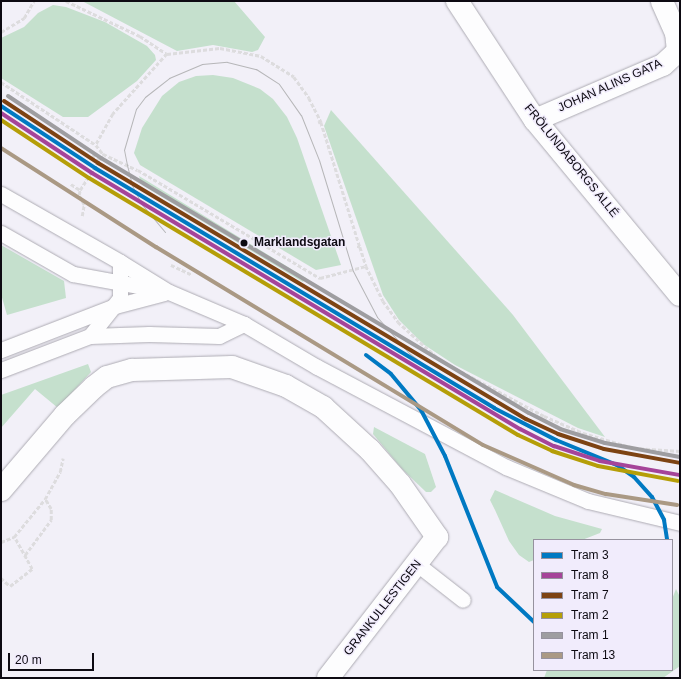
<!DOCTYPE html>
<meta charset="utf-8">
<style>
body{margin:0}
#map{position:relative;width:681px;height:679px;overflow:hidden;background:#f2f0f8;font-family:Arial,sans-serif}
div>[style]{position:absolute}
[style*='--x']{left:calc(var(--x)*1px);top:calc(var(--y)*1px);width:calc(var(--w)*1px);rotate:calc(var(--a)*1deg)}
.green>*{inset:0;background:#c5e0cd}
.path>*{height:2.5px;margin-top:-1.25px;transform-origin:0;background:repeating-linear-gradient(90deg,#dddcde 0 4px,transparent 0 6px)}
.roads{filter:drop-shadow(0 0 1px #adabb3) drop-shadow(0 0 1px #adabb3)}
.lane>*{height:15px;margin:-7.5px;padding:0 7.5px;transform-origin:7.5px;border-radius:7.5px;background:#fdfdfe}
.street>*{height:22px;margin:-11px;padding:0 11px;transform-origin:11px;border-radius:11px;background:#fdfdfe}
.tram>*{height:1px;margin:-0.5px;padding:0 0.5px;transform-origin:0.5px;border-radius:0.5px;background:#b6b6b8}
.tram-1>*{height:4px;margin:-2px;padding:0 2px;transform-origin:2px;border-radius:2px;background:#0079c2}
.tram-2>*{height:4px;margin:-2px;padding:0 2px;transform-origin:2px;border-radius:2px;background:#a54499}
.tram-3>*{height:4px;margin:-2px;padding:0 2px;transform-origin:2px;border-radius:2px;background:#7d4313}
.tram-4>*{height:4px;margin:-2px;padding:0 2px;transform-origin:2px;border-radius:2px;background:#b59e08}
.tram-5>*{height:4px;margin:-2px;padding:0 2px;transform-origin:2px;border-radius:2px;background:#9e9da0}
.tram-6>*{height:4px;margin:-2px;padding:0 2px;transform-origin:2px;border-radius:2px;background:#aa9984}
.dots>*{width:11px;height:11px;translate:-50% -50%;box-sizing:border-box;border:2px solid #f1ecfc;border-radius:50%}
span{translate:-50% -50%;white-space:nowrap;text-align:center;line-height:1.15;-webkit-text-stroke:3px #f1ecfc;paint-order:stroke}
.street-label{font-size:12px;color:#0d0a12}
.stop-label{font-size:12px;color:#0d0a12;font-weight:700}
.left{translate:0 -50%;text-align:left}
.frame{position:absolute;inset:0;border:2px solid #0d0a12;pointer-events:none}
.legend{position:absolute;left:533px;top:539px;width:140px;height:132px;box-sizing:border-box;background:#f1ecfc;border:1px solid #96929e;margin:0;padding:5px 7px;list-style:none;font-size:12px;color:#0d0a12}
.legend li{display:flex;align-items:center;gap:8px;height:20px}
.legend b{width:20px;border:1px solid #96929e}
.scale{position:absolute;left:8px;top:653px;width:86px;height:18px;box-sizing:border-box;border:2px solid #0d0a12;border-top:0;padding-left:5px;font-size:12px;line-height:14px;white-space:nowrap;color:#0d0a12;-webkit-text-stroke:3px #f1ecfc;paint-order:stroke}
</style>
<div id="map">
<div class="green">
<div style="clip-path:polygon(82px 1px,234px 1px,265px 37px,258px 50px,252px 52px,213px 45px,177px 51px)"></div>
<div style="clip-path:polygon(53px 5px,66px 7px,105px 22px,147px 46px,155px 55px,156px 60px,137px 81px,88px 117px,63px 117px,1px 78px,1px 38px,24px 27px,38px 13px)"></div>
<div style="clip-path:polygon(213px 75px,233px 78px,260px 89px,273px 99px,287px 117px,297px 138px,341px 265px,316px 270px,140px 165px,134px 153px,142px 128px,162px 96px,179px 82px,196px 76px)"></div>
<div style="clip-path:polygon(331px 110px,513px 315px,605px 437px,578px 428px,455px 365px,423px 344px,399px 320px,383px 295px,324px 126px)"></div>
<div style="clip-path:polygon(139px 176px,306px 278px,303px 282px,142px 185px)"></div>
<div style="clip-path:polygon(1px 245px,64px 281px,66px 298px,7px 315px,1px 294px)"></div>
<div style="clip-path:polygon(88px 364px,91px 372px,58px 408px,35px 389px,1px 428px,1px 395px)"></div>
<div style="clip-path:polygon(374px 427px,425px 454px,436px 487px,431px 492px,426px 492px,402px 469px,373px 434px)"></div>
<div style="clip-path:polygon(495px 490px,555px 516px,602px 529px,600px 533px,582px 540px,534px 540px,534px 560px,529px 562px,519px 555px,509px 541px,495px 510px,490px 500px)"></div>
<div style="clip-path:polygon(676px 589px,680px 597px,680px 666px,663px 678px,544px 678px,547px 670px,672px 670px,672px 599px)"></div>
</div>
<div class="path">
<div style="--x:66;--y:1;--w:82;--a:25.3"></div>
<div style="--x:140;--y:36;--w:32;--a:34"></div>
<div style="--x:167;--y:54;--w:81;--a:132"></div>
<div style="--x:113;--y:114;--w:35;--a:119"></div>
<div style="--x:1;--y:32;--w:27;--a:-31"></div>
<div style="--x:24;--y:18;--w:20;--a:-60"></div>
<div style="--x:167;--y:54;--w:53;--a:-6.5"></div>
<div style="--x:220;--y:48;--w:42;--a:11"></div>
<div style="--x:261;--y:56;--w:39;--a:32"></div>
<div style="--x:294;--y:77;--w:26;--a:54"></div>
<div style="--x:309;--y:98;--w:27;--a:63"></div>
<div style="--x:321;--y:122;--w:3;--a:162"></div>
<div style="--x:1;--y:82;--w:114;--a:33.6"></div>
<div style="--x:96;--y:145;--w:11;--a:52"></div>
<div style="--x:103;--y:154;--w:38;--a:25"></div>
<div style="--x:138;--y:170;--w:212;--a:30.7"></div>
<div style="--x:320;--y:278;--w:48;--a:-14.6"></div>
<div style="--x:366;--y:266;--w:39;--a:64"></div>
<div style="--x:383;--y:301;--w:26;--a:54"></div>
<div style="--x:398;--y:322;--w:57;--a:42.1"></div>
<div style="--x:440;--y:360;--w:118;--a:28.3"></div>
<div style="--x:544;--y:416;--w:43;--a:23.6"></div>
<div style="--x:583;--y:433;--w:53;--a:16.4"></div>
<div style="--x:634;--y:448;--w:46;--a:3.7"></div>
<div style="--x:321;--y:122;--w:131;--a:72.7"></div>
<div style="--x:92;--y:155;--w:9;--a:36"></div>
<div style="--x:71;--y:184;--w:11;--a:34"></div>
<div style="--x:82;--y:216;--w:11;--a:-80"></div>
<div style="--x:84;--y:205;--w:11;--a:-117"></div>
<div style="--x:79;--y:195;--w:5;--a:-79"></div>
<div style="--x:80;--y:190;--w:43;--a:-57.4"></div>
<div style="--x:357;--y:247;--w:3;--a:0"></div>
<div style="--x:360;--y:247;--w:20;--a:72"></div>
<div style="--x:171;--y:265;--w:23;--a:25"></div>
<div style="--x:1;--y:542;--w:14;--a:-21"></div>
<div style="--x:14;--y:537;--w:49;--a:-50.8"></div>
<div style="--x:45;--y:499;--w:31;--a:-61"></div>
<div style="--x:60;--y:472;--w:14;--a:-78"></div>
<div style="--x:25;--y:555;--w:44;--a:-53.4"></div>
<div style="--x:51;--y:520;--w:11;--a:-90"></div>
<div style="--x:51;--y:509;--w:12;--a:-121"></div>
<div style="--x:1;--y:578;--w:12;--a:42"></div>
<div style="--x:10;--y:586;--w:28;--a:-38"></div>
<div style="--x:32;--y:569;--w:37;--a:-119"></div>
</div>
<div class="roads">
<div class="lane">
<div style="--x:1;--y:194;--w:137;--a:29.7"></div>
<div style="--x:120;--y:262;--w:36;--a:90"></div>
<div style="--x:120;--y:298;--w:48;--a:128.3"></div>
<div style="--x:1;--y:233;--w:83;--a:29.7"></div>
<div style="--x:73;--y:274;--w:95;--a:10.4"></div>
<div style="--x:120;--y:262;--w:57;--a:31.5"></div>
<div style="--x:169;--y:292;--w:82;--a:23.1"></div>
<div style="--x:244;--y:324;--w:85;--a:30.5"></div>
<div style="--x:317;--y:367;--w:214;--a:27.9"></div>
<div style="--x:506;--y:467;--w:89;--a:22.5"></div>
<div style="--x:588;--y:501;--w:95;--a:13.4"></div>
<div style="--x:1;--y:350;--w:122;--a:-21.1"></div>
<div style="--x:115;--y:306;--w:51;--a:-14.9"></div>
<div style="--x:1;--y:370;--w:95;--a:-20.9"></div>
<div style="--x:90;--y:336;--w:59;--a:-1.9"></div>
<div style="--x:149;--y:334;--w:70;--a:1.6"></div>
<div style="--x:219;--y:336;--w:28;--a:-26"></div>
<div style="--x:417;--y:564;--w:58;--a:38"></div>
</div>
<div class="street">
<div style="--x:457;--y:1;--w:142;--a:56.8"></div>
<div style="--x:535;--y:120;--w:227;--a:50.4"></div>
<div style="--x:535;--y:120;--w:139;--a:-23.3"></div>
<div style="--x:663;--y:65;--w:21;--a:-43"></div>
<div style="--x:678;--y:51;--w:18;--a:-96"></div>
<div style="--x:676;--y:33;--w:35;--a:-114"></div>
<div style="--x:1;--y:490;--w:99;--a:-49.5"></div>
<div style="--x:65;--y:415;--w:40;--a:-44"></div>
<div style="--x:94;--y:387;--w:16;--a:-38"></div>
<div style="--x:107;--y:377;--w:26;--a:-16"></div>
<div style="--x:132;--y:370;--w:100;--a:-1.7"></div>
<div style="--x:232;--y:367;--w:57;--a:19.4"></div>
<div style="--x:286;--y:386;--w:43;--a:29.6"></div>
<div style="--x:323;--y:407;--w:64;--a:42.5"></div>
<div style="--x:370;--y:450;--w:45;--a:48.6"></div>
<div style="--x:400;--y:484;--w:65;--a:55.1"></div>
<div style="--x:437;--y:537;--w:178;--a:127.7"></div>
</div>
</div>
<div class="tram">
<div style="--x:165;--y:232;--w:35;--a:-130"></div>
<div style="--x:142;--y:205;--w:22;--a:-117"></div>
<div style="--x:132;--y:185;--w:21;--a:-104"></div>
<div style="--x:127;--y:165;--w:15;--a:-101"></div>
<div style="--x:124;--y:150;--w:43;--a:-73.7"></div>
<div style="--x:136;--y:109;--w:15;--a:-53"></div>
<div style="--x:145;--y:97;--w:31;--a:-38"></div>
<div style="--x:169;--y:78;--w:36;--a:-23"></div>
<div style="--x:202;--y:64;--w:25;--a:-5"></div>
<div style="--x:227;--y:62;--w:30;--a:14"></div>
<div style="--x:256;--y:69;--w:27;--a:33"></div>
<div style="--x:279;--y:84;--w:38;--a:55"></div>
<div style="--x:301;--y:115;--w:48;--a:68.2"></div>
<div style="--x:319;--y:160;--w:116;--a:73"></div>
<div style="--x:353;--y:271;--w:52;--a:62.4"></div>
<div style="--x:377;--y:317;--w:50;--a:48.3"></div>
<div style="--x:410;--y:354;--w:36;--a:37"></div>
</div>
<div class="tram-1">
<div style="--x:1;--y:106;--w:113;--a:33.4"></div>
<div style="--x:95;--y:168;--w:466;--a:31"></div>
<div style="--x:494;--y:408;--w:70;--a:27.3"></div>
<div style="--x:556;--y:440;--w:66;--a:22.3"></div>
<div style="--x:617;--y:465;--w:21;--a:35"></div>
<div style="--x:634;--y:477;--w:27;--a:48"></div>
<div style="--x:652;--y:497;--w:26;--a:62"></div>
<div style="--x:664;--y:520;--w:20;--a:81"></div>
<div style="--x:366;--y:355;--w:31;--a:37"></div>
<div style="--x:391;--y:374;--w:47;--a:50.2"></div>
<div style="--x:421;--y:410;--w:52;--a:62.4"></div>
<div style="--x:445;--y:456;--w:141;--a:68.3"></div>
<div style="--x:497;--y:587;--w:51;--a:43.4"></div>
</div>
<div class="tram-2">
<div style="--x:1;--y:113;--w:109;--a:33.4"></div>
<div style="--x:92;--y:173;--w:499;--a:30.9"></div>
<div style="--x:520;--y:429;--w:38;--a:27"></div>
<div style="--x:554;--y:446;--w:48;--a:18.1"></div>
<div style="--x:600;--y:461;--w:80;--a:10"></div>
</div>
<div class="tram-3">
<div style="--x:4;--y:101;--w:113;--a:33.4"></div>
<div style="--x:98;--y:163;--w:499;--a:30.9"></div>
<div style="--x:526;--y:419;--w:35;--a:25"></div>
<div style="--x:558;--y:434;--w:48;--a:18.1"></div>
<div style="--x:604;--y:449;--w:77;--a:10.4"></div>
</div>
<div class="tram-4">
<div style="--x:1;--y:120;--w:105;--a:33.4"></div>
<div style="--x:89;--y:178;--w:500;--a:30.92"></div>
<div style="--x:518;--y:435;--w:38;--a:25"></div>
<div style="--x:552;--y:451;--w:48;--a:18.1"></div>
<div style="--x:598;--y:466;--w:81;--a:10.6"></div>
</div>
<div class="tram-5">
<div style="--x:8;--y:96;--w:112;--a:33.7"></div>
<div style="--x:101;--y:158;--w:498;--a:30.8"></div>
<div style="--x:529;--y:413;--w:35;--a:27"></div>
<div style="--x:560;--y:429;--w:47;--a:17.3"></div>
<div style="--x:605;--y:443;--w:76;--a:10.6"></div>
</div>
<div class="tram-6">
<div style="--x:1;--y:148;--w:184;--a:32.6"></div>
<div style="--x:156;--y:247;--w:382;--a:31.2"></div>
<div style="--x:483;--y:445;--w:99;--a:23.7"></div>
<div style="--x:574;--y:485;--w:33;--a:16"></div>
<div style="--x:606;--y:494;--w:72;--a:8.8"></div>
</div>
<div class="dots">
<div style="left:244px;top:243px;background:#0d0a12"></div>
</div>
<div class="street-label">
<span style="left:610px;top:86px;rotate:-24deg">JOHAN ALINS GATA</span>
<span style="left:571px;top:161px;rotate:51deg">FRÖLUNDABORGS ALLÉ</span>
<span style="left:383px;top:608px;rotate:-52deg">GRANKULLESTIGEN</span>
</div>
<div class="stop-label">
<span class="left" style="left:254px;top:243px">Marklandsgatan</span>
</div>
<div class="frame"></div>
<ul class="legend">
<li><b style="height:5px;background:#0079c2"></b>Tram 3</li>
<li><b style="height:5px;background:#a54499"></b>Tram 8</li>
<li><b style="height:5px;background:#7d4313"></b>Tram 7</li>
<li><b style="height:5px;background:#b59e08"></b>Tram 2</li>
<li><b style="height:5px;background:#9e9da0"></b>Tram 1</li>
<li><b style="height:5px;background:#aa9984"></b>Tram 13</li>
</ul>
<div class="scale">20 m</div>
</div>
